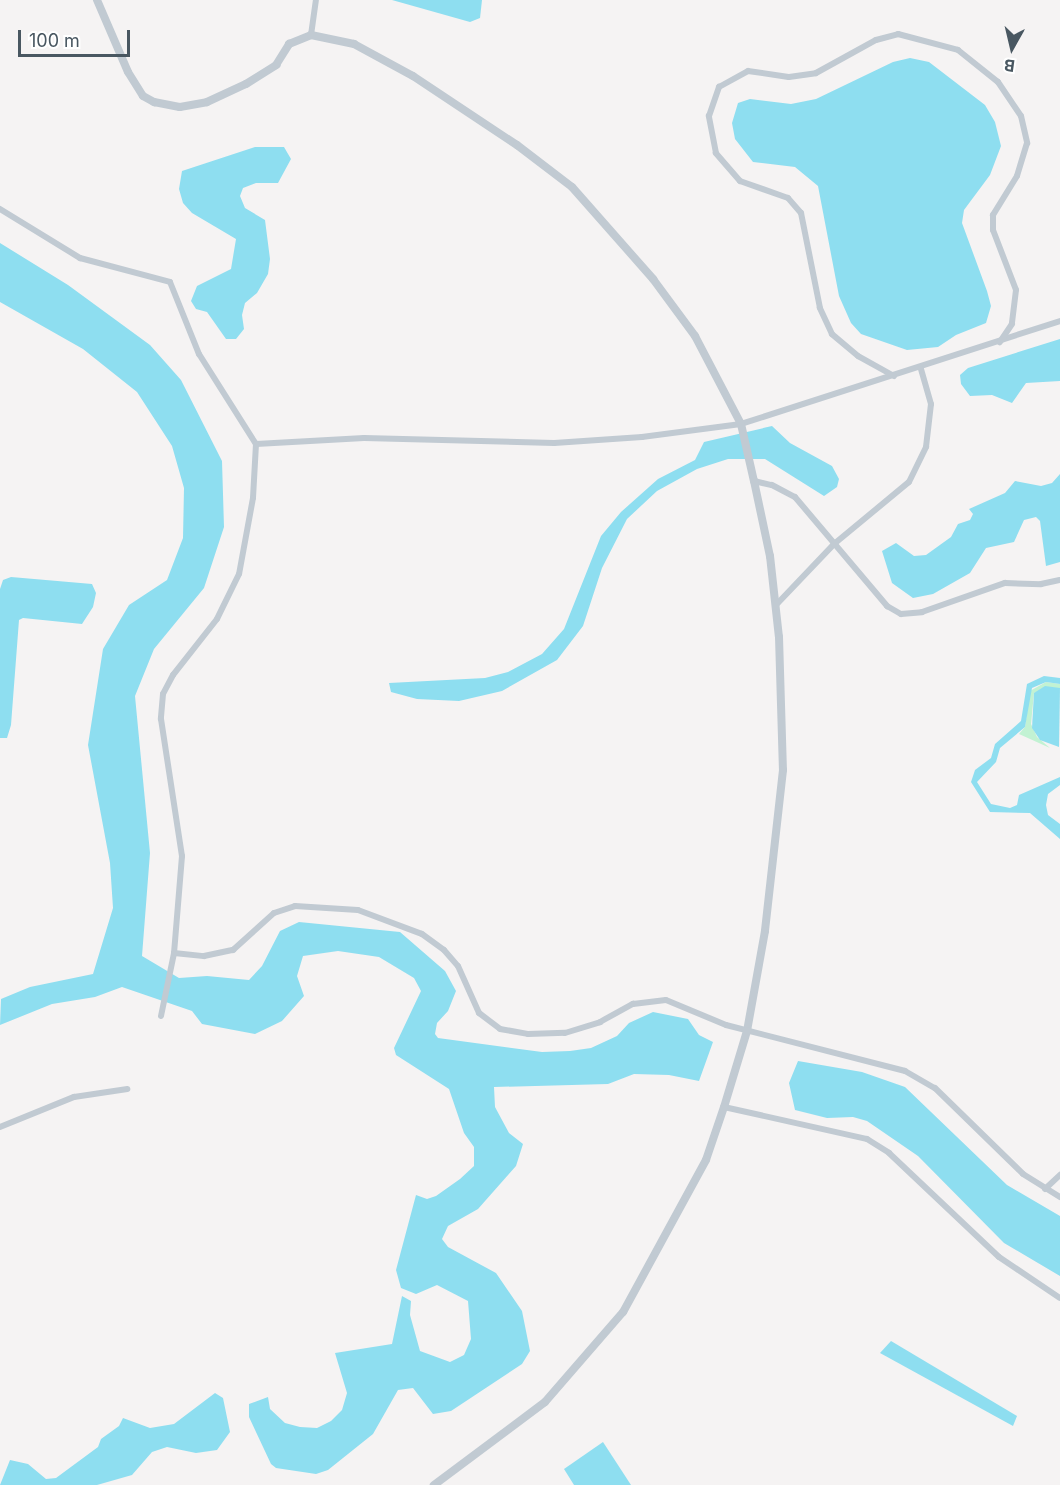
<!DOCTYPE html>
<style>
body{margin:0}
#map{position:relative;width:1060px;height:1485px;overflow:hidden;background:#f5f3f3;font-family:Inter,sans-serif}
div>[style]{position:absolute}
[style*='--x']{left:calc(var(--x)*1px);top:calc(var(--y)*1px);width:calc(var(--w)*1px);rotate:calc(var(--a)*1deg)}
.green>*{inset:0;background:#c2f2d3}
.water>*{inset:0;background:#8edef0}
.minor>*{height:6px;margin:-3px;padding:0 3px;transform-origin:3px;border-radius:3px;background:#c1cad2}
.tertiary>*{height:8px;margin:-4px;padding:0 4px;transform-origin:4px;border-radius:4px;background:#c1cad2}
span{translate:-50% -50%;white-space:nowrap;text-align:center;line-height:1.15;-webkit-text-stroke:4.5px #fff;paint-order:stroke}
.north{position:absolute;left:982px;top:18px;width:60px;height:60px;-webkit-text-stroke:4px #fff;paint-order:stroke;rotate:188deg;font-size:16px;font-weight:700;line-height:24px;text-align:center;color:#495761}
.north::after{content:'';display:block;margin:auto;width:21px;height:27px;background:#495761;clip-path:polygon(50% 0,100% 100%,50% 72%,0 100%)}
.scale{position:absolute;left:18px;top:30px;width:112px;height:27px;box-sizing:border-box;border:3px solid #495761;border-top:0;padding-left:8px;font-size:18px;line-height:21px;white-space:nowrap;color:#495761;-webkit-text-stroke:4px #fff;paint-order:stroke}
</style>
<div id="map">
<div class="green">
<div style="clip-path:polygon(1046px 682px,1060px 684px,1060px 688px,1034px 693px,1031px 724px,1037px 737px,1050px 748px,1019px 734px,1025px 727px,1030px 691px)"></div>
</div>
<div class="water">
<div style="clip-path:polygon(392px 0,482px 0,480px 18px,470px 22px)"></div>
<div style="clip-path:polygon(910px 58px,929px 62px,985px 105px,995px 122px,1001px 146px,990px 175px,964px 210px,962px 223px,987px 291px,991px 306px,986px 323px,956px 335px,938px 347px,907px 350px,861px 334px,851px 323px,839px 296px,818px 186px,795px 167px,753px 162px,735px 139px,732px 123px,738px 103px,750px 99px,791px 104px,816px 99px,893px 62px)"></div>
<div style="clip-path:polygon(255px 147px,284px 147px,291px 159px,278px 183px,256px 183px,243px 188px,240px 196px,245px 208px,265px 220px,270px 259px,268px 274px,257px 293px,245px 303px,242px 315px,244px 329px,236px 339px,226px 339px,207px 312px,196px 309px,191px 301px,197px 286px,231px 269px,236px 239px,192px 213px,183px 203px,179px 189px,182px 171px)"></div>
<div style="clip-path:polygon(0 243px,68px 285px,150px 345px,181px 380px,222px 461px,224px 527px,204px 588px,154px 649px,135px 696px,150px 853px,142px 956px,179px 978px,207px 976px,249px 980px,262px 966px,280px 931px,299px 922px,400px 932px,445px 971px,456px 991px,448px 1011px,437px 1023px,435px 1034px,438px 1038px,542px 1052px,570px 1051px,591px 1048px,617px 1036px,629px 1023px,653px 1012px,688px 1019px,699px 1035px,713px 1042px,699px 1081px,669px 1075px,634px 1074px,608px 1084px,494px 1087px,495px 1107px,509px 1133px,523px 1144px,516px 1166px,478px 1209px,448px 1226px,442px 1239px,448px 1247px,496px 1273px,522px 1311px,530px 1351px,522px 1364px,451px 1411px,433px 1414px,413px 1388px,398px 1390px,373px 1434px,328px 1470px,316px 1474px,276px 1468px,271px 1464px,249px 1417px,249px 1404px,268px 1397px,270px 1409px,285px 1423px,300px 1427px,317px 1428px,331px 1421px,342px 1410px,347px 1393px,335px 1353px,392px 1344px,402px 1296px,411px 1301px,410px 1315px,420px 1351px,450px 1362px,464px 1355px,471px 1339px,468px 1301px,437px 1285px,416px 1294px,401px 1288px,396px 1270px,416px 1195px,427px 1199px,436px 1196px,460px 1179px,474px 1166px,474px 1147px,464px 1133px,449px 1089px,396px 1055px,394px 1048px,421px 991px,414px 978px,379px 957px,338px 951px,303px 956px,297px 976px,304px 996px,282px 1021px,255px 1034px,202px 1024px,192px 1011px,122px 987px,95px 997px,52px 1004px,0 1025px,1px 999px,30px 987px,93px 974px,113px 908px,110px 863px,88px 745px,103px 649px,129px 605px,167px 580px,183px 538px,184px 488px,172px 446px,137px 392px,83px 349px,0 302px)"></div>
<div style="clip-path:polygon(1060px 339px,1060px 381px,1026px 383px,1012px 403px,992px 395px,970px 396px,961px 384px,960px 375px,968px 368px)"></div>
<div style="clip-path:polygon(772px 426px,790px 443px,832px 466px,839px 479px,837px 487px,824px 496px,765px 459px,728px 459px,697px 469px,657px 491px,627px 519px,602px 568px,583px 626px,557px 660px,502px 691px,459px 701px,417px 699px,391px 692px,389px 683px,485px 678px,508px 672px,542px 654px,564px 629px,601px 536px,621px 512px,658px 479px,695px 460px,704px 442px)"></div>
<div style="clip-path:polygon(1060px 474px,1060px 562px,1046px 566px,1040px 521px,1036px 517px,1024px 520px,1014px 542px,986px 548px,970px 573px,933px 594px,913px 598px,892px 583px,882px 551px,896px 543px,914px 556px,926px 555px,951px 537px,958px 524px,970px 520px,973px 514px,969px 509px,1005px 493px,1015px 481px,1041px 486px,1052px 483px)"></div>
<div style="clip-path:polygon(11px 577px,92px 584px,96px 593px,93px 607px,82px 624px,23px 618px,19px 620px,11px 725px,7px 738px,0 738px,0 589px,3px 580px)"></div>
<div style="clip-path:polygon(1044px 676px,1060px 678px,1060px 684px,1046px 682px,1032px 688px,1025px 727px,1000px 748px,996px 762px,977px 782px,991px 804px,1010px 808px,1017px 805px,1019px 795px,1060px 777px,1060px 785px,1048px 794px,1046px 805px,1048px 815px,1060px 824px,1060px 839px,1030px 813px,990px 812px,971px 782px,975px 770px,991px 758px,995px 744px,1021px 721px,1027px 684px)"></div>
<div style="clip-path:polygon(1045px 686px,1060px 688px,1059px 747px,1040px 740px,1032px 728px,1034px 693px)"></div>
<div style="clip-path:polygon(798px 1061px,862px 1072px,905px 1087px,1007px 1185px,1060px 1216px,1060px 1276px,1004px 1243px,918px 1156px,867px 1121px,853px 1117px,827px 1118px,795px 1110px,789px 1083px)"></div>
<div style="clip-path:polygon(891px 1341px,1017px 1416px,1013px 1426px,880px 1353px)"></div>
<div style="clip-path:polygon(215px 1393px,223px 1398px,230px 1432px,217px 1450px,196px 1453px,167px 1447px,152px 1452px,132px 1475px,97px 1485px,0 1485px,10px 1460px,28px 1464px,46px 1479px,56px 1478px,98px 1447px,101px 1439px,119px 1426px,123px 1418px,150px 1428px,174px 1424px)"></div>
<div style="clip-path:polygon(603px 1442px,631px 1485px,574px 1485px,564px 1469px)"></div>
</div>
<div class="minor">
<div style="--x:311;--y:35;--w:35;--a:-82"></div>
<div style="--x:0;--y:209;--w:94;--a:31.5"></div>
<div style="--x:80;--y:258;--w:93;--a:14.9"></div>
<div style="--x:170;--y:282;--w:78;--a:68.1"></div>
<div style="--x:199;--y:354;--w:107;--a:57.7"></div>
<div style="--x:1060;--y:321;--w:335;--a:162.1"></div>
<div style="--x:741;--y:424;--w:100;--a:172.5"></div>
<div style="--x:642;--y:437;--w:88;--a:176.1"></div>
<div style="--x:554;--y:443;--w:190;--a:-178.5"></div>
<div style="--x:364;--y:438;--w:108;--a:176.8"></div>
<div style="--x:256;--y:444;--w:54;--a:93.2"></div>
<div style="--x:253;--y:498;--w:77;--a:100.4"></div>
<div style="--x:239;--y:574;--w:50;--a:116.1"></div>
<div style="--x:217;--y:619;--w:71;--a:128.2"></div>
<div style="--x:173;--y:675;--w:21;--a:118"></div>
<div style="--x:163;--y:694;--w:25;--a:95"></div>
<div style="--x:161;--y:719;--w:139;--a:81.3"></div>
<div style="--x:182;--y:856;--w:97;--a:94.7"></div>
<div style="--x:174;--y:953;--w:30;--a:6"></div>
<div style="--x:204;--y:956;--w:30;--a:-12"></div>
<div style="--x:233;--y:950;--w:55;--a:-42.1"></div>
<div style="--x:274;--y:913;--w:22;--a:-18"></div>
<div style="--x:295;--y:906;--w:63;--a:3.6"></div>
<div style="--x:358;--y:910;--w:68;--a:20.6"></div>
<div style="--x:422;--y:934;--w:27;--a:36"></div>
<div style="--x:444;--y:950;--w:21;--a:49"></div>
<div style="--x:458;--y:966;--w:51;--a:65.9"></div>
<div style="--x:479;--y:1013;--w:26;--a:37"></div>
<div style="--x:500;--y:1029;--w:28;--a:10"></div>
<div style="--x:528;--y:1034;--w:37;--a:-2"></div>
<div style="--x:565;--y:1033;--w:37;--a:-17"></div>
<div style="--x:600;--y:1022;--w:38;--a:-29"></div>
<div style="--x:633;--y:1004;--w:33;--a:-7"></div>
<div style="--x:666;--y:1000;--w:65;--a:22.6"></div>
<div style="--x:726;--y:1025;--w:185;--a:14.4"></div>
<div style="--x:905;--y:1071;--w:34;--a:30"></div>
<div style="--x:935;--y:1088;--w:123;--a:44.3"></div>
<div style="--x:1023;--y:1174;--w:44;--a:31.9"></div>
<div style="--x:894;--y:376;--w:41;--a:-150.9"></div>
<div style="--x:858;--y:356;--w:34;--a:-140"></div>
<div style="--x:832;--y:334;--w:29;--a:-115"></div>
<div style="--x:820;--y:308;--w:97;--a:-101.3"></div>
<div style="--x:801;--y:213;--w:20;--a:-131"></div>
<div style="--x:788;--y:198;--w:51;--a:-160.5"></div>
<div style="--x:740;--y:181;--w:37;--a:-131"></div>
<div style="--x:716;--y:153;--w:38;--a:-101"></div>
<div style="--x:709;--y:116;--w:31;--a:-71"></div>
<div style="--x:719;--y:87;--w:33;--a:-29"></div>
<div style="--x:748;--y:71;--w:41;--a:8.3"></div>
<div style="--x:789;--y:77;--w:27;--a:-8"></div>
<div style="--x:816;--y:73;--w:68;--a:-28.8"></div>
<div style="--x:876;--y:40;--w:23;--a:-15"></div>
<div style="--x:898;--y:34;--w:62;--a:14.9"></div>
<div style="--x:958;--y:50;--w:51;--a:38.7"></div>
<div style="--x:998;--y:82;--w:41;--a:55.9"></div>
<div style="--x:1021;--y:116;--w:28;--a:77"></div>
<div style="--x:1027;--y:143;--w:34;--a:107"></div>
<div style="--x:1017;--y:176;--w:46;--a:121.6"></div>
<div style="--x:993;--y:215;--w:15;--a:90"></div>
<div style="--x:993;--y:230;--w:64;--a:69"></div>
<div style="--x:1016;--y:290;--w:34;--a:97"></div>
<div style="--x:1012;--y:324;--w:22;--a:124"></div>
<div style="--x:754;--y:481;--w:18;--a:13"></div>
<div style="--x:772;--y:485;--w:26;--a:28"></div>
<div style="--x:795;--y:497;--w:143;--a:49.8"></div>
<div style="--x:887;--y:606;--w:16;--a:30"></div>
<div style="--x:901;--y:614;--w:21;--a:-5"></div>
<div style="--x:922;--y:612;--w:88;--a:-19.3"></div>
<div style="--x:1005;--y:583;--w:36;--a:2"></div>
<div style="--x:1041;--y:584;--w:19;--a:-12"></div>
<div style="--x:776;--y:605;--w:84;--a:-46.4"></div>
<div style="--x:834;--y:544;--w:97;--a:-39.6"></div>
<div style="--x:909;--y:482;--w:39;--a:-64"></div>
<div style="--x:926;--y:447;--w:43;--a:-83.4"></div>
<div style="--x:931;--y:404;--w:37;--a:-106"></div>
<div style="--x:161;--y:1016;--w:64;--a:-78.3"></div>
<div style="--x:724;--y:1107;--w:147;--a:12.6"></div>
<div style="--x:867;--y:1139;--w:26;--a:32"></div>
<div style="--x:889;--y:1153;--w:151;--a:43.4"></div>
<div style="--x:999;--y:1257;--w:73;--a:33.9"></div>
<div style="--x:0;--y:1127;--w:80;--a:-22.1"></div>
<div style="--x:74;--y:1097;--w:54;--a:-8.6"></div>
<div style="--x:1045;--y:1189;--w:21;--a:-43"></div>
</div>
<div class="tertiary">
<div style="--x:97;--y:0;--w:78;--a:66.7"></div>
<div style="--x:128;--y:72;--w:28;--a:58"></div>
<div style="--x:143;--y:96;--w:13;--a:29"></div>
<div style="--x:154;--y:102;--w:26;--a:11"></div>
<div style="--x:180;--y:107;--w:27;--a:-10"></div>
<div style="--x:207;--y:102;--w:43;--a:-24.8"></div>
<div style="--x:246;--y:84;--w:36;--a:-32"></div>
<div style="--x:276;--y:65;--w:25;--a:-58"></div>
<div style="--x:289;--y:44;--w:24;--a:-22"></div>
<div style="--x:311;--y:35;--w:44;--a:11.8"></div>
<div style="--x:354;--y:44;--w:67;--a:28.5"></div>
<div style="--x:413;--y:76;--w:125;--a:33.6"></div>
<div style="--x:517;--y:145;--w:69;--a:37.4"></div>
<div style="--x:572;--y:187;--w:123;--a:48.6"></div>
<div style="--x:653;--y:279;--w:71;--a:53.6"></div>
<div style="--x:695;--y:336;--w:99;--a:62.4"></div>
<div style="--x:741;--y:424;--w:58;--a:77.2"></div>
<div style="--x:754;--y:481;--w:77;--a:78"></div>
<div style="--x:770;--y:556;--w:81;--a:83.7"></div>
<div style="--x:779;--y:637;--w:133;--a:88.3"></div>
<div style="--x:783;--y:770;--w:162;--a:96.4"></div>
<div style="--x:765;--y:931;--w:102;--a:100.2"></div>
<div style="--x:747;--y:1031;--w:79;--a:106.8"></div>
<div style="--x:724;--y:1107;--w:56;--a:108.8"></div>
<div style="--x:706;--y:1160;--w:173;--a:118.6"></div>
<div style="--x:623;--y:1312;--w:119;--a:130.9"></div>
<div style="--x:545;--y:1402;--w:139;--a:143.2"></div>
</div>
<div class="north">B</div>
<div class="scale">100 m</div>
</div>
